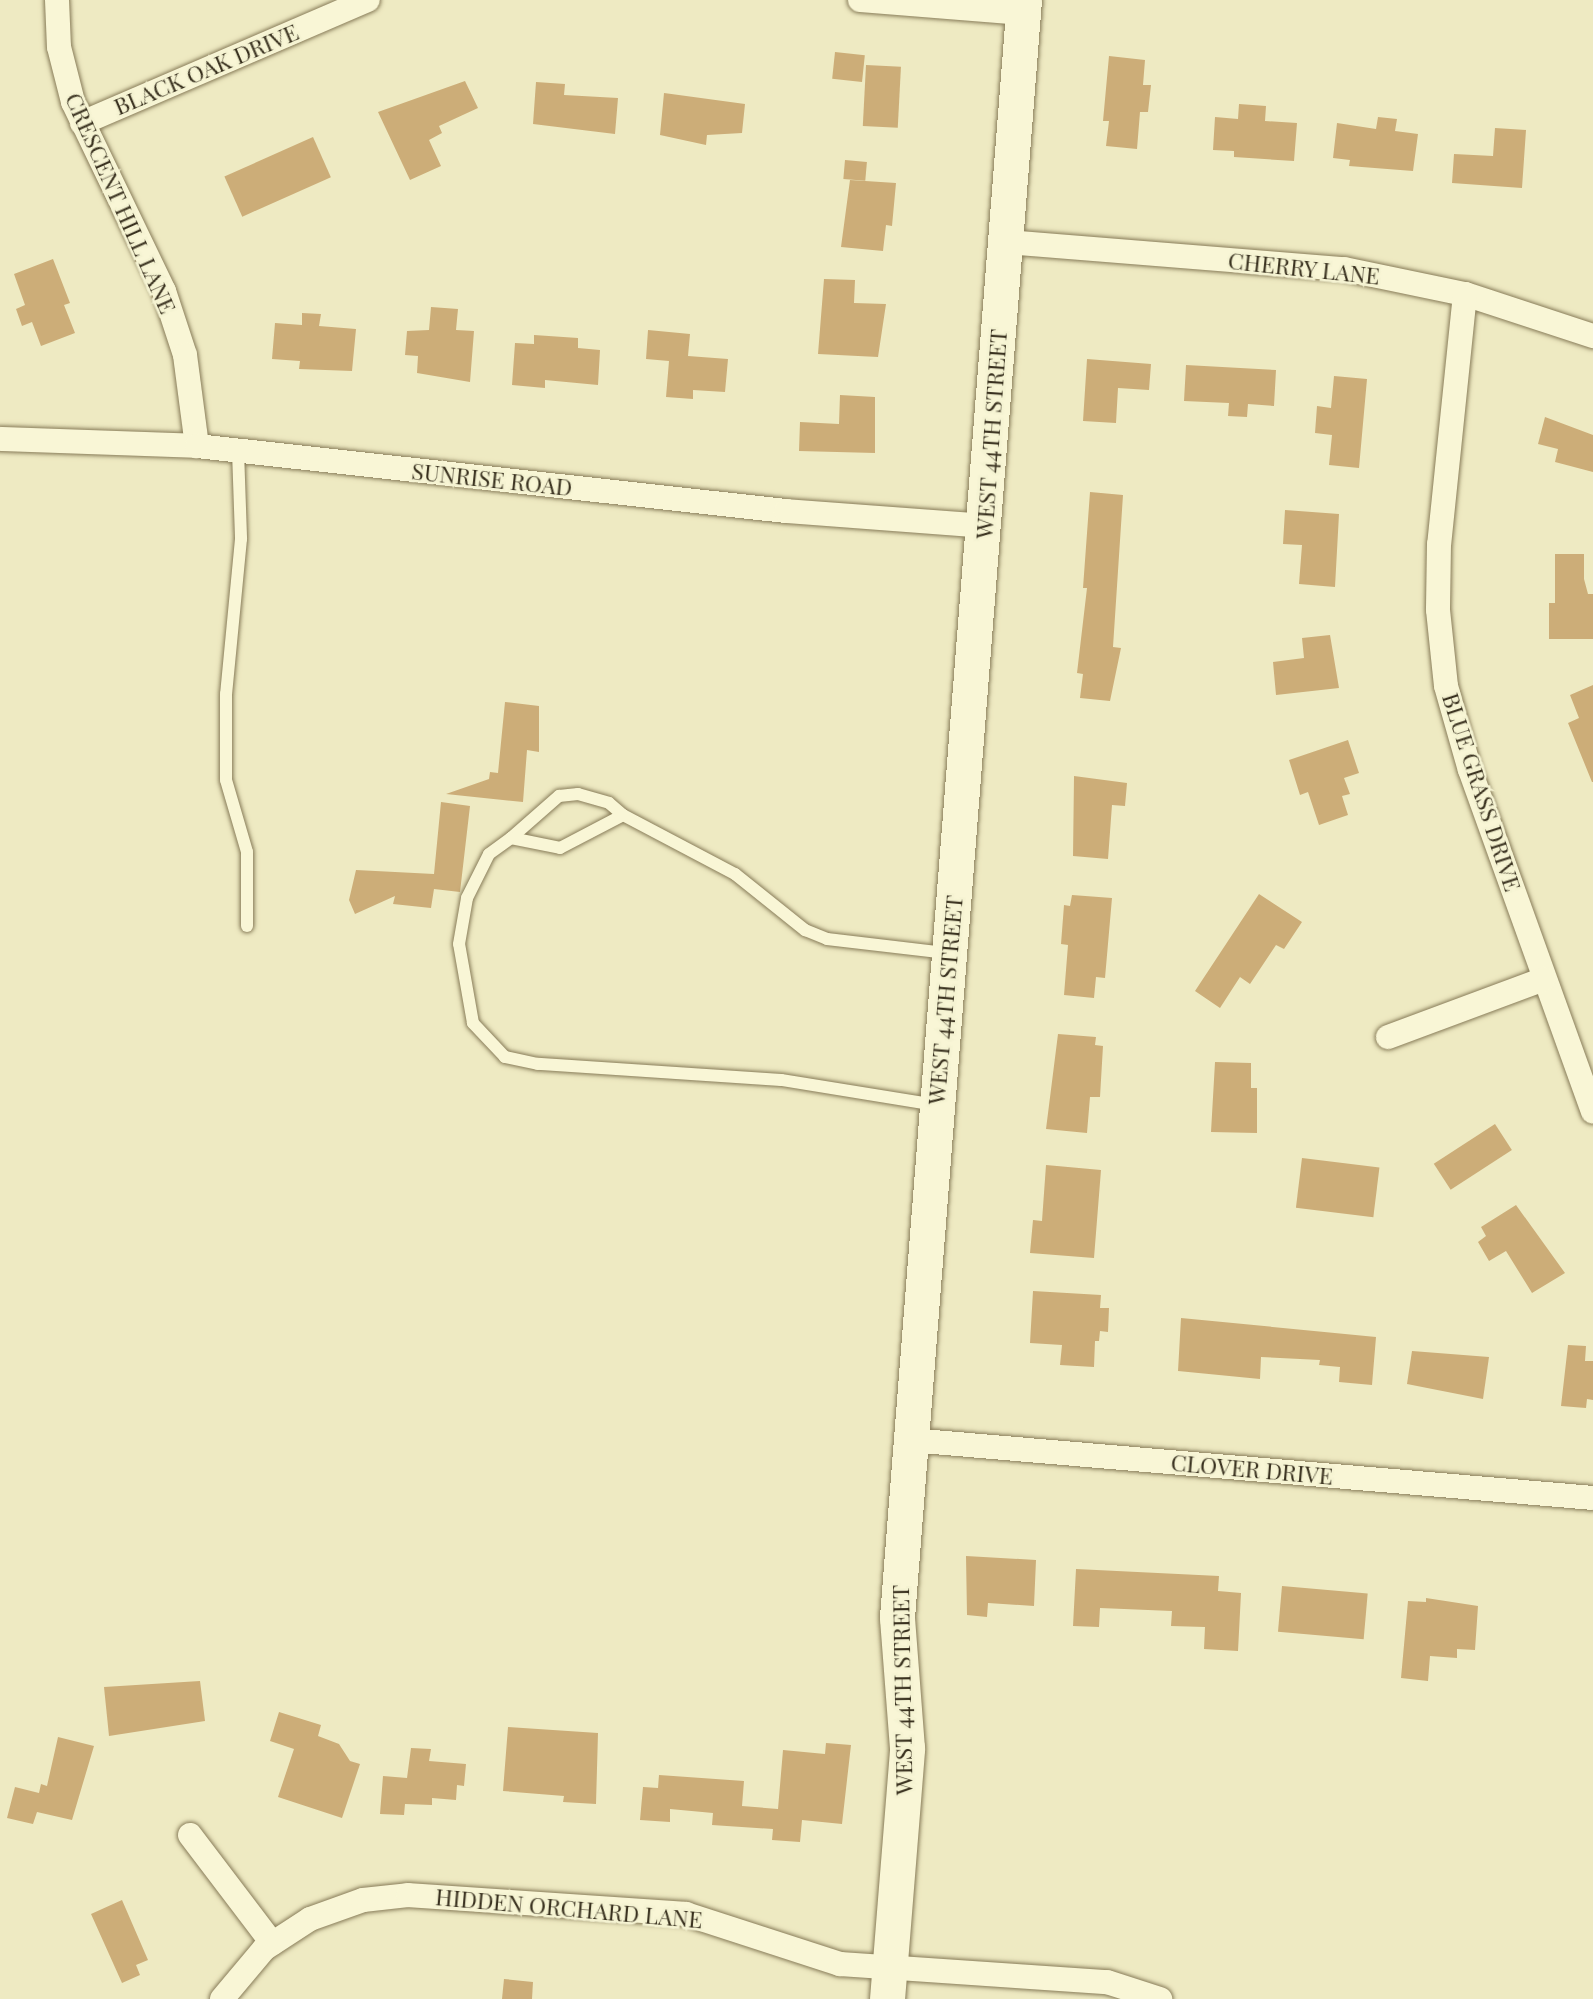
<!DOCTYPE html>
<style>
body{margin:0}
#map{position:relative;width:1593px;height:1999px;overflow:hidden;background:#eeeac2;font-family:"Playfair Display",serif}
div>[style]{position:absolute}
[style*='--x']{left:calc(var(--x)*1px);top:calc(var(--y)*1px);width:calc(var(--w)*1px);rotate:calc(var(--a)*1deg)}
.building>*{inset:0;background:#ccad78;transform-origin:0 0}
.roads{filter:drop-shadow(0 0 2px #887c59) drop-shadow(0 0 2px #887c59)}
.lane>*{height:12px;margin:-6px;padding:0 6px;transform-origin:6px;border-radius:6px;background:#f9f6d6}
.street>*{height:24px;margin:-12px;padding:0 12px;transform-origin:12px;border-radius:12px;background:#f9f6d6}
.secondary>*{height:35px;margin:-17.5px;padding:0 17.5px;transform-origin:17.5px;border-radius:17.5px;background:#f9f6d6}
span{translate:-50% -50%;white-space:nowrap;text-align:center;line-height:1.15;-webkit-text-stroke:5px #f5f3d2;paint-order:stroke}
.street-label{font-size:23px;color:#38301e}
</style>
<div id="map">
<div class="building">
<div style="left:835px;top:52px;width:30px;height:27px;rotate:6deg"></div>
<div style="clip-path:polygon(1109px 56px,1145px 60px,1143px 85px,1151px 85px,1148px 112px,1140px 112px,1137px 149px,1106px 146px,1109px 121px,1103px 121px)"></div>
<div style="left:866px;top:65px;width:35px;height:61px;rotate:3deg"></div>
<div style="clip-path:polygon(465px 81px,478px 108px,439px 126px,442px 133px,429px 140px,441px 166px,410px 180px,378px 112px)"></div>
<div style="clip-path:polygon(536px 82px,565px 84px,564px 95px,618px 98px,615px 134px,533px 124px)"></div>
<div style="clip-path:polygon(664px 93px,745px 104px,742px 133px,707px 135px,706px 145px,660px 135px)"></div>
<div style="clip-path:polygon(1239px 104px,1266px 106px,1265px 121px,1297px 123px,1294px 161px,1234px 157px,1234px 151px,1213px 150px,1215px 117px,1238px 119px)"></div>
<div style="clip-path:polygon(1378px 117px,1397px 119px,1395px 131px,1418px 134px,1413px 171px,1349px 166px,1350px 160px,1333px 158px,1337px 123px,1376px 129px)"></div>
<div style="clip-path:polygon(1495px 128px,1526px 130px,1522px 188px,1452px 183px,1454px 154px,1493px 156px)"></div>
<div style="left:313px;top:137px;width:44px;height:97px;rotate:66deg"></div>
<div style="left:845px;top:160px;width:22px;height:19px;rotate:5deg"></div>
<div style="clip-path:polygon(850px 180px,896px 183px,892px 226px,886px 225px,883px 251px,841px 247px)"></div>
<div style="clip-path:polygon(53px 259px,70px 303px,64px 305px,75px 333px,41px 346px,32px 322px,22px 326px,16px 309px,25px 305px,14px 274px)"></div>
<div style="clip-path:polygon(824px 279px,855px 280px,854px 303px,886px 304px,878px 357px,818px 354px)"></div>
<div style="clip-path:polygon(431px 307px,458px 309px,456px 330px,474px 331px,470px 382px,417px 373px,418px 356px,405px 355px,407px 331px,429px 330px)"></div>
<div style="clip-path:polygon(302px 313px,321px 314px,319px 326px,356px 329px,352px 371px,299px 369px,300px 361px,272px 359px,275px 323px,302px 325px)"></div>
<div style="clip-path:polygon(648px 330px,690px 334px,688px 356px,728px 359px,725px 392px,693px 390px,693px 399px,666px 397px,669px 361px,646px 359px)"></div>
<div style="clip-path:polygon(534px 335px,578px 338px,578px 348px,600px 350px,598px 385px,545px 380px,545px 388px,512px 385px,515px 343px,534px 344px)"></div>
<div style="clip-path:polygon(1087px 359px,1151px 364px,1149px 390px,1118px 388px,1116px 423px,1083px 421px)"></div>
<div style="clip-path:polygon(1186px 365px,1276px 370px,1274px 406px,1248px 404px,1247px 417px,1228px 416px,1229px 403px,1184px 401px)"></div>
<div style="clip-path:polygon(1334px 376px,1367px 379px,1359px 468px,1329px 465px,1332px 435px,1315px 433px,1317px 406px,1331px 408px)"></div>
<div style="clip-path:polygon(840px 395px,875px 397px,875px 453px,799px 451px,800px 422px,839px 424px)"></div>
<div style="clip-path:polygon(1545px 417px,1593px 435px,1593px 472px,1555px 462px,1558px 449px,1538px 444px)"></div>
<div style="clip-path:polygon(1090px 492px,1123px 495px,1113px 647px,1121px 648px,1110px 701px,1080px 698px,1083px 674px,1077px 673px,1087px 588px,1083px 588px)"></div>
<div style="clip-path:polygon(1285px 510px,1339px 514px,1335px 587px,1299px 584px,1302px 545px,1283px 544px)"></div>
<div style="clip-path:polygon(1555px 554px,1584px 554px,1584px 579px,1588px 594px,1593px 594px,1593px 639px,1549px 639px,1549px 603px,1555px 603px)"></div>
<div style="clip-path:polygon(1330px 635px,1339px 688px,1276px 695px,1273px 662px,1304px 658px,1302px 638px)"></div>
<div style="clip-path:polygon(1593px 685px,1593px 782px,1592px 782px,1568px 723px,1579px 718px,1570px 695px)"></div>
<div style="clip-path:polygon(505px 702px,539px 706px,539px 752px,527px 750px,523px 802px,446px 794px,489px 779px,490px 772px,498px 773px)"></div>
<div style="clip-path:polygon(1348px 740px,1359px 773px,1344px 778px,1350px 794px,1342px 796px,1348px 815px,1319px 825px,1308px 792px,1300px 795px,1289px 760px)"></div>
<div style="clip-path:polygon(1074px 776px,1127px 783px,1125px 806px,1112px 805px,1108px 859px,1073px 856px)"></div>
<div style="clip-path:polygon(441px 802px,470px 806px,460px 892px,434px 889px,431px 908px,393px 904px,395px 896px,355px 914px,349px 900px,356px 870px,434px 874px)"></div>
<div style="clip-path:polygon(1259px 894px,1302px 922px,1284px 949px,1276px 945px,1250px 984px,1240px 977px,1220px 1008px,1195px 991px)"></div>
<div style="clip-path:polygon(1072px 895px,1112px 898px,1105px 978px,1096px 977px,1094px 998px,1064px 995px,1068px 945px,1061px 944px,1064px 905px,1070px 906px)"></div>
<div style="clip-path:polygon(1058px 1034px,1096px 1037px,1095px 1045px,1103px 1046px,1100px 1097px,1090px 1097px,1087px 1133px,1046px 1129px)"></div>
<div style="clip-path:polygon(1215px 1062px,1251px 1063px,1251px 1088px,1257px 1088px,1257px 1133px,1211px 1132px)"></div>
<div style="left:1495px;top:1124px;width:31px;height:73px;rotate:57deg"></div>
<div style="left:1302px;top:1158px;width:78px;height:50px;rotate:7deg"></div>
<div style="clip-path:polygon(1046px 1165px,1101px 1170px,1094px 1258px,1030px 1253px,1033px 1220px,1042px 1221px)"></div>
<div style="clip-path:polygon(1516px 1205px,1565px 1273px,1532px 1293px,1506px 1251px,1489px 1261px,1478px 1242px,1486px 1236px,1481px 1227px)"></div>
<div style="clip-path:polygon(1033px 1291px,1101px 1295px,1100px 1308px,1109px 1308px,1108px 1332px,1100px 1331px,1099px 1341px,1095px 1341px,1094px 1367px,1060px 1365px,1062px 1345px,1030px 1343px)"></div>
<div style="clip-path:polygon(1181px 1318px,1376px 1337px,1372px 1385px,1339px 1382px,1340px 1367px,1319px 1365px,1320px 1360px,1261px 1357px,1260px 1379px,1178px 1371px)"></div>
<div style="clip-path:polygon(1568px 1345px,1586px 1346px,1585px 1361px,1593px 1361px,1593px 1400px,1587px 1399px,1586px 1408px,1561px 1406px)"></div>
<div style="clip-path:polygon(1412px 1351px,1489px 1357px,1483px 1399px,1407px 1384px)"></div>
<div style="clip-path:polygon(966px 1556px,1036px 1560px,1034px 1606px,988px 1603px,987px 1617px,967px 1615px)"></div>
<div style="clip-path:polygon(1076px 1569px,1219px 1576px,1218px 1591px,1241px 1593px,1238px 1651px,1204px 1649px,1205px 1627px,1171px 1626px,1172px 1611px,1100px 1608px,1099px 1627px,1073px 1626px)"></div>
<div style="left:1282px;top:1586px;width:86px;height:46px;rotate:5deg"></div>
<div style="clip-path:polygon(1426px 1598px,1478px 1606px,1475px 1650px,1457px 1649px,1457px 1658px,1430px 1656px,1428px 1681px,1401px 1678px,1408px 1601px,1426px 1602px)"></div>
<div style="clip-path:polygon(200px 1681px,205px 1721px,109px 1736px,104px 1687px)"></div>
<div style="clip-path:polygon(279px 1712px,321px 1725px,318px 1736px,339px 1744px,350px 1761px,360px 1764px,342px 1818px,278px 1797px,294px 1749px,270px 1741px)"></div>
<div style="clip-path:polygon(508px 1727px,598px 1733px,596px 1804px,563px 1802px,564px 1796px,503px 1791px)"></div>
<div style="clip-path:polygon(58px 1737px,94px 1746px,72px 1820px,37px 1812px,33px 1824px,7px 1818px,15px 1787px,39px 1793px,41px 1784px,47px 1786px)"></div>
<div style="clip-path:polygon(826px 1743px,851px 1745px,842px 1824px,802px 1820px,800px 1842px,772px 1840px,773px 1829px,712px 1825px,713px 1813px,670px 1809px,670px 1822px,640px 1820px,643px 1787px,658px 1788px,659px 1775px,744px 1781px,742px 1806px,778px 1809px,783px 1750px,825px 1754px)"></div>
<div style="clip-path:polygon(411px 1748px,431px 1749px,429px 1761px,466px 1764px,464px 1786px,457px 1785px,456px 1800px,432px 1798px,432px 1805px,405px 1804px,404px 1815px,380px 1814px,383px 1776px,407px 1778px)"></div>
<div style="clip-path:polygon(122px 1900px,148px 1960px,136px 1965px,140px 1975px,122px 1983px,91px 1914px)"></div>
<div style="clip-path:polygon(504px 1979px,533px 1982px,532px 1999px,502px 1999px)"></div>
</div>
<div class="roads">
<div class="lane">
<div style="--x:238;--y:451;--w:88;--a:88"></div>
<div style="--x:241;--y:539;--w:156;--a:95.5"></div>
<div style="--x:226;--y:694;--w:86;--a:90"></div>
<div style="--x:226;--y:780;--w:75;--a:73.7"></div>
<div style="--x:247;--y:852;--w:74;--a:90"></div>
<div style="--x:511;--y:838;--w:64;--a:-41.2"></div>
<div style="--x:559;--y:796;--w:19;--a:-6"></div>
<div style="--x:578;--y:794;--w:32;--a:16"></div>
<div style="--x:609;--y:803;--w:18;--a:41"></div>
<div style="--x:936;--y:1105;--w:157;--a:-170.8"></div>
<div style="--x:781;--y:1080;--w:244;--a:-176.2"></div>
<div style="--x:538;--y:1064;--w:34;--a:-168"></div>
<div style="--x:505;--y:1057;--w:47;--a:-133.3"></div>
<div style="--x:473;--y:1023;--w:80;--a:-100"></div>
<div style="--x:459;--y:944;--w:47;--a:-80.1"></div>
<div style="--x:467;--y:898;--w:49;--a:-63.4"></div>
<div style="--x:489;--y:854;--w:27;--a:-36"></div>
<div style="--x:511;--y:838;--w:50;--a:11.5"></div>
<div style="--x:560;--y:848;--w:71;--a:-27.6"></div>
<div style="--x:623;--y:815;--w:127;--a:27.8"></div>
<div style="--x:735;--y:874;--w:90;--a:38.7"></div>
<div style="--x:805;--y:930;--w:24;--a:22"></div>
<div style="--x:827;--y:939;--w:121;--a:6.7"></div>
</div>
<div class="street">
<div style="--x:57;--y:0;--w:47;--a:87.6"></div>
<div style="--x:59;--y:47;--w:57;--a:75.7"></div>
<div style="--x:73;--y:102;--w:210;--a:64.3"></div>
<div style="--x:164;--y:291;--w:67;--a:71.8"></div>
<div style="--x:185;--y:355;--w:92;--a:82.5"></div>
<div style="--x:860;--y:0;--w:164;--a:4.6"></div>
<div style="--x:82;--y:123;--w:311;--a:-23.3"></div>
<div style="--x:1006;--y:242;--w:339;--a:4.6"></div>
<div style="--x:1344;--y:269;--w:124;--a:11.7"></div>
<div style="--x:1465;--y:294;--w:135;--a:18.2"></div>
<div style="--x:1465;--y:294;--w:251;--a:95.9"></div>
<div style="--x:1439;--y:544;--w:66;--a:90.9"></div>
<div style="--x:1438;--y:610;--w:76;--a:84"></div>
<div style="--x:1446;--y:686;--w:87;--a:74.1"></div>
<div style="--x:1470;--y:770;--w:363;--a:70.2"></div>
<div style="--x:0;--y:439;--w:197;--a:2"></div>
<div style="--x:197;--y:446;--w:593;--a:6.3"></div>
<div style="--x:786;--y:511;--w:199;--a:4.3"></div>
<div style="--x:1388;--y:1037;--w:166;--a:-20.4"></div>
<div style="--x:910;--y:1440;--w:685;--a:4.85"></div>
<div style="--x:190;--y:1835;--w:136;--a:52.8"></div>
<div style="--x:222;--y:1999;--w:65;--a:-50"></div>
<div style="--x:264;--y:1949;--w:55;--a:-33.1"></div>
<div style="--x:310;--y:1919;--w:56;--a:-19.7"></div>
<div style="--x:363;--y:1900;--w:45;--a:-6.3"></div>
<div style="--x:408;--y:1895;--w:279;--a:3.9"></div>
<div style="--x:686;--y:1914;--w:162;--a:18"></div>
<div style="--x:840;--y:1964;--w:268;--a:3.9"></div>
<div style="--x:1107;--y:1982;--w:56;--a:17.8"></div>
</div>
<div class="secondary">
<div style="--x:887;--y:1999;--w:252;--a:-85.4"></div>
<div style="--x:907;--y:1748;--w:131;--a:-94.4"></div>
<div style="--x:897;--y:1617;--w:1622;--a:-85.51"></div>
</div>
</div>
<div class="street-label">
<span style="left:206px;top:69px;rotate:-23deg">BLACK OAK DRIVE</span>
<span style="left:121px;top:203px;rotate:66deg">CRESCENT HILL LANE</span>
<span style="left:1304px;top:268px;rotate:6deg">CHERRY LANE</span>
<span style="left:991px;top:434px;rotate:-86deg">WEST 44TH STREET</span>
<span style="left:492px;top:479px;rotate:6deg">SUNRISE ROAD</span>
<span style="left:1482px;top:792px;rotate:72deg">BLUE GRASS DRIVE</span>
<span style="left:945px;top:1000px;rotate:-85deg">WEST 44TH STREET</span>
<span style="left:1252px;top:1469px;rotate:5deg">CLOVER DRIVE</span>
<span style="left:902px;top:1690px;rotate:-91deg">WEST 44TH STREET</span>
<span style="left:569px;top:1908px;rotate:5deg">HIDDEN ORCHARD LANE</span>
</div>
</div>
